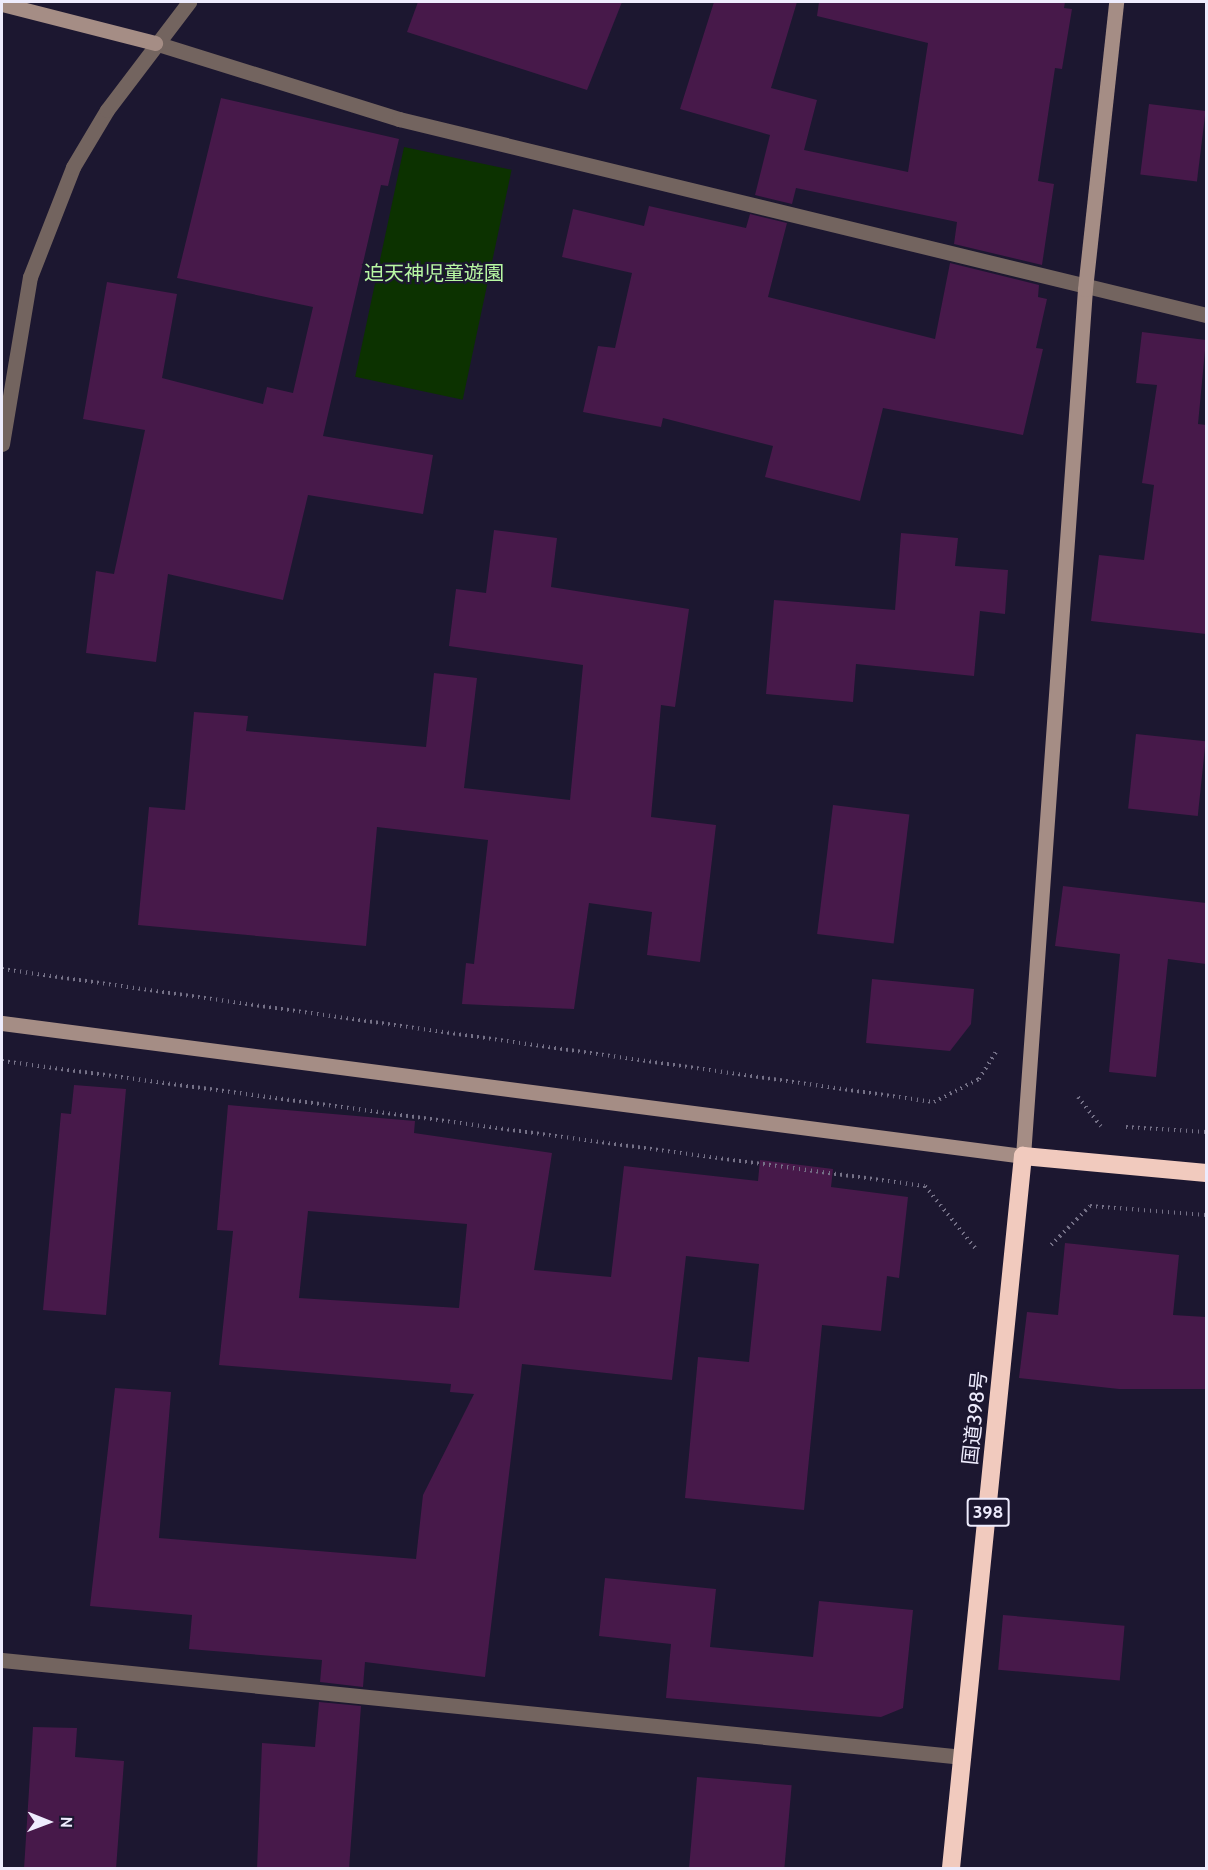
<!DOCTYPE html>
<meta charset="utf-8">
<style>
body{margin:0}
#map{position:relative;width:1208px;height:1870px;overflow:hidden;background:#1c1730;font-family:Cabin,"Noto Sans JP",sans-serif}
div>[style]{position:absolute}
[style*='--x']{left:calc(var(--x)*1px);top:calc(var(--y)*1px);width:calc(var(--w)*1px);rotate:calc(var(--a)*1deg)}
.green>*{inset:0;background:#0c3200;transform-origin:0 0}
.building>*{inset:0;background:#47194a;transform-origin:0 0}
.path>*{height:4px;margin-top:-2px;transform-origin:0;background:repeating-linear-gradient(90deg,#757187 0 1.5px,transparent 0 6px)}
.street>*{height:15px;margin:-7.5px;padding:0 7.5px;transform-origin:7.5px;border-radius:7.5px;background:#73645f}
.secondary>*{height:15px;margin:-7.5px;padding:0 7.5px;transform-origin:7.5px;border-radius:7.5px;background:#a58d85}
.highway>*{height:18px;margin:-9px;padding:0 9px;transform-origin:9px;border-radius:9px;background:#f1cabe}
span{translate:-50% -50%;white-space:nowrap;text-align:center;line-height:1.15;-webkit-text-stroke:4.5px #1c1730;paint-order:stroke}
.shield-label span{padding:2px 4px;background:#1c1730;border:2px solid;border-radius:4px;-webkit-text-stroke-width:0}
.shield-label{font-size:18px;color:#eeecfd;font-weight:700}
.park-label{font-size:20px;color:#b8f8a3}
.street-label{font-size:20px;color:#eeecfd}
.frame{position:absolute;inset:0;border:3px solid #eeecfd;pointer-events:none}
.north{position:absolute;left:18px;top:1792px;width:60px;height:60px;-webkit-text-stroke:4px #1c1730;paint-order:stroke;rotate:91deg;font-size:16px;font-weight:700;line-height:24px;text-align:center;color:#eeecfd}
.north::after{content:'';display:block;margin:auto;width:21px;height:27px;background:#eeecfd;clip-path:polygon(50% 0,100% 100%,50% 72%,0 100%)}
</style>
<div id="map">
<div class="green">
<div style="left:404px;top:147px;width:110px;height:235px;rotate:12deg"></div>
</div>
<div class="building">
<div style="clip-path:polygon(418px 2px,622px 2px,587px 90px,407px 32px)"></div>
<div style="clip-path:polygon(714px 2px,797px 2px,771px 88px,817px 100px,804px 150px,908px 172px,928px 43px,817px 16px,819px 2px,1065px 2px,1064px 8px,1072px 9px,1062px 69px,1055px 68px,1038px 181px,1054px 184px,1042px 265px,954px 244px,957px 222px,796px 188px,792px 204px,755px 195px,770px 135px,680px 109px)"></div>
<div style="clip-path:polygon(221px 98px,399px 139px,388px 186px,381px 185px,323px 436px,433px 455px,423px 514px,308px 495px,283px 600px,168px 574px,156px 662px,86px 653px,96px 571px,114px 574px,145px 430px,83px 419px,107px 282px,177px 294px,162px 378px,263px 404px,267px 387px,293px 393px,313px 307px,177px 278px)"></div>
<div style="left:1149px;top:104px;width:57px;height:71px;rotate:7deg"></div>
<div style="clip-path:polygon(649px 206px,746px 228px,750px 214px,787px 223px,768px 297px,935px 339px,950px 263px,1039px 285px,1038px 297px,1047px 299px,1036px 348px,1043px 349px,1023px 435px,883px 408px,860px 501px,765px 477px,773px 446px,663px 418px,661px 427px,583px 412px,598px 346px,615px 348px,632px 273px,562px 257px,573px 209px,644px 226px)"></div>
<div style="clip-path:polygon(1142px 332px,1206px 340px,1198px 424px,1206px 425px,1206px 634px,1091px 621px,1099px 555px,1144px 560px,1154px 485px,1142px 483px,1157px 385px,1136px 383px)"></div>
<div style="clip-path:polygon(494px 530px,557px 538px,551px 587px,689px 609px,675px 707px,661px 705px,651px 817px,716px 825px,700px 962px,647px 955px,652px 912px,589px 903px,574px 1009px,462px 1004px,466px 963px,474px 964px,488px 840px,377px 827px,366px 946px,138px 925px,149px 807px,185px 810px,194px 712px,248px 716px,246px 731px,426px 747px,434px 673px,477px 678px,464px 788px,570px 800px,583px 665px,449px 646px,456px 589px,486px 593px)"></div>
<div style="clip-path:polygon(901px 533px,958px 538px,955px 566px,1008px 570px,1005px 614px,980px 611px,974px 676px,856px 664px,853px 702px,766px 694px,774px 600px,895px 610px)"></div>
<div style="left:1136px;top:734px;width:70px;height:75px;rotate:6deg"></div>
<div style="left:833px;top:805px;width:77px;height:130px;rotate:7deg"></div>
<div style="clip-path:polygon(1063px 886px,1206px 903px,1206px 964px,1168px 959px,1156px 1077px,1109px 1072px,1120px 954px,1055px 946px)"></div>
<div style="clip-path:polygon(872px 979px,974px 989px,971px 1024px,950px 1051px,866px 1043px)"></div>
<div style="clip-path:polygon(74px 1085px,126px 1089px,106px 1315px,43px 1310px,61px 1113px,71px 1114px)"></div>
<div style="clip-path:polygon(evenodd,228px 1105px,415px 1121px,414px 1133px,552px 1153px,534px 1270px,611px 1277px,624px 1166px,758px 1181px,760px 1160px,833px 1169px,831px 1187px,908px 1197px,899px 1278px,887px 1276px,881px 1331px,822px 1325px,804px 1510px,685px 1498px,698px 1357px,749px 1362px,759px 1264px,686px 1256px,672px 1380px,522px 1364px,485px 1677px,365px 1662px,363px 1687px,320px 1682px,322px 1660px,189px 1649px,192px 1615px,90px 1606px,115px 1388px,171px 1392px,159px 1538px,416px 1559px,423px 1495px,474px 1394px,450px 1392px,451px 1384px,219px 1365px,233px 1231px,217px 1230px,228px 1105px,308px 1211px,467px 1224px,459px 1308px,299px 1298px,308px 1211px)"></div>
<div style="clip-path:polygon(1065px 1243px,1179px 1255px,1173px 1315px,1206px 1317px,1206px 1389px,1119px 1389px,1019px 1378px,1027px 1312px,1058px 1315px)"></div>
<div style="clip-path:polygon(605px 1578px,716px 1589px,710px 1647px,813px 1657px,819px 1601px,913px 1610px,903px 1708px,881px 1717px,666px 1698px,671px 1644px,599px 1636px)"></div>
<div style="left:1003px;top:1615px;width:122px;height:55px;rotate:5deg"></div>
<div style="clip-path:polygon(319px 1702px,361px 1706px,349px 1869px,257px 1869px,262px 1743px,315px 1747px)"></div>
<div style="clip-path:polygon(33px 1727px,77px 1728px,75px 1757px,124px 1761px,116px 1869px,24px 1869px)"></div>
<div style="left:697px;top:1777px;width:95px;height:92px;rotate:5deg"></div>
</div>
<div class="path">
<div style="--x:2;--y:969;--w:941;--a:8.12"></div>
<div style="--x:934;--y:1102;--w:51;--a:-27.1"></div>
<div style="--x:979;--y:1079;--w:32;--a:-58"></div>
<div style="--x:2;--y:1061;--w:931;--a:7.71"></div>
<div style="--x:925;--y:1186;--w:80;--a:51.1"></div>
<div style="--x:1078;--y:1097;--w:37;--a:52"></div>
<div style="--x:1126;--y:1127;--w:80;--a:3.6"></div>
<div style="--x:1051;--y:1245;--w:55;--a:-45"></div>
<div style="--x:1090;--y:1206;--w:116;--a:4.4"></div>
</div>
<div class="street">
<div style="--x:155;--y:43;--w:256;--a:17.3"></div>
<div style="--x:399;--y:119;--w:830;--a:13.65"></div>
<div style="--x:2;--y:444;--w:169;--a:-80.5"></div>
<div style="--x:30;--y:277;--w:118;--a:-68.6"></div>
<div style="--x:73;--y:167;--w:66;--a:-59.2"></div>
<div style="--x:107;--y:110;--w:136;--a:-52.8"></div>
<div style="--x:2;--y:1660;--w:966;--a:5.76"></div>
</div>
<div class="secondary">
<div style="--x:2;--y:4;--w:158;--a:14.3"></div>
<div style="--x:2;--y:1023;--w:1030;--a:7.42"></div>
<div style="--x:1023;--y:1156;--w:869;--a:-85.91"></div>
<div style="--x:1085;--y:289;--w:289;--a:-83.8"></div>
</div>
<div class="highway">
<div style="--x:951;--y:1868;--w:716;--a:-84.23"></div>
<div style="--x:1023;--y:1156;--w:184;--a:5.3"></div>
</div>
<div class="shield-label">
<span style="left:988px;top:1512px">398</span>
</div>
<div class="park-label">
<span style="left:434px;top:273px">迫天神児童遊園</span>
</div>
<div class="street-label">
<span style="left:975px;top:1418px;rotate:-84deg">国道398号</span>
</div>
<div class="frame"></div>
<div class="north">N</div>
</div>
